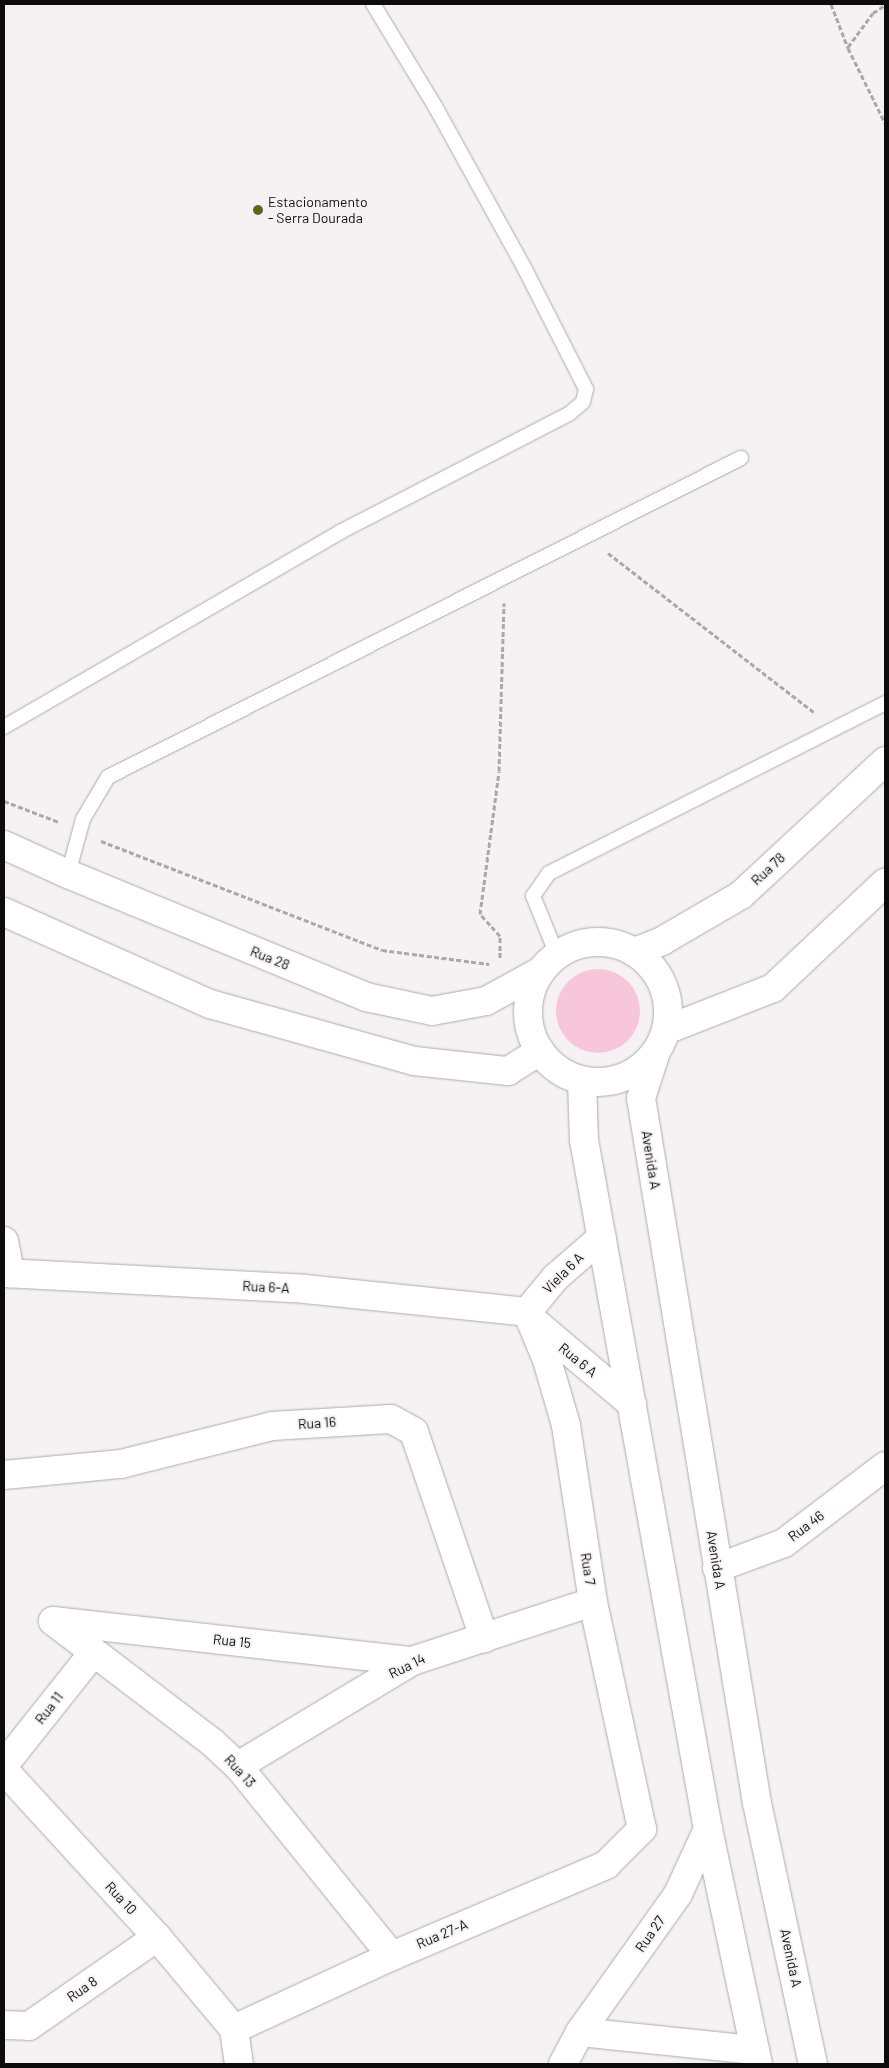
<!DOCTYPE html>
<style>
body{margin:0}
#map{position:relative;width:889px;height:2068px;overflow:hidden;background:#f6f2f3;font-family:Barlow,sans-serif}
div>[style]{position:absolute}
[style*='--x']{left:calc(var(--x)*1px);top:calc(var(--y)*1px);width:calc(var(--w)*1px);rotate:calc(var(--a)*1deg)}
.green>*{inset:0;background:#f8c6db}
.round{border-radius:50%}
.path>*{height:3px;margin-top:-1.5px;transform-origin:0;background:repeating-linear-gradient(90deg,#aba8a9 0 5px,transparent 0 7.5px)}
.roads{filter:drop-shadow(0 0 1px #aeaaac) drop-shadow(0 0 1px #aeaaac)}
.service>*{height:14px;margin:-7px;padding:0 7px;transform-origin:7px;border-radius:7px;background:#fff}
.minor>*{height:28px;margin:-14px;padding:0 14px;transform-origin:14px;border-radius:14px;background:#fff}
.secondary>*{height:28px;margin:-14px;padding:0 14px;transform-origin:14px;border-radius:14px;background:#fff}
.secondary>.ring{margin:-14px;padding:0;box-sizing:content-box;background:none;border:28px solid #fff;border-radius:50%}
.dots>*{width:14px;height:14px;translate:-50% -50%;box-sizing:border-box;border:2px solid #f6f2f3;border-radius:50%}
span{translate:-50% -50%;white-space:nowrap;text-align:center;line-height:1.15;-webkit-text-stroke:4px #f6f2f3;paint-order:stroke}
.poi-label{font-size:14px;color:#0d0c0c}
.left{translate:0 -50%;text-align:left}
.street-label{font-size:14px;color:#0d0c0c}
.frame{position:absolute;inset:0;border:5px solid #0d0c0c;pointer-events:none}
</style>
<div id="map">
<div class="green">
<div class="round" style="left:556px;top:969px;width:84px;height:84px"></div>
</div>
<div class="path">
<div style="--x:831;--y:4;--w:47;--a:68.9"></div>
<div style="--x:848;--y:48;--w:84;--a:63.7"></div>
<div style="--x:848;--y:47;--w:42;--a:-53.7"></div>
<div style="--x:873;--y:13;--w:14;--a:-34"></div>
<div style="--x:608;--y:553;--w:260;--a:37.7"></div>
<div style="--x:4;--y:801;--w:59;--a:20.9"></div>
<div style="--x:101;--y:841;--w:301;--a:21.2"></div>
<div style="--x:382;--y:950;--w:108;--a:7.5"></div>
<div style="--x:500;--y:958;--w:22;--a:-90"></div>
<div style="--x:500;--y:936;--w:30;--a:-132"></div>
<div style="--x:480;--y:914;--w:144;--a:-82.4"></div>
<div style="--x:499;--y:771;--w:168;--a:-88.3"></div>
</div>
<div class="roads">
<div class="service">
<div style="--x:4;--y:727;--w:388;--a:-30.1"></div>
<div style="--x:340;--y:532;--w:258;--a:-27.3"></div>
<div style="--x:569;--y:414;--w:18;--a:-41"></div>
<div style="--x:583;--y:402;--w:13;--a:-77"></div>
<div style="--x:586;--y:389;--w:132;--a:-117"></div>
<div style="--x:526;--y:271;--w:186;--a:-118.9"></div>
<div style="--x:436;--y:108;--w:122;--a:-121.2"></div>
<div style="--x:68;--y:874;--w:57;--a:-74.7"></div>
<div style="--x:83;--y:819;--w:49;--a:-59.2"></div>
<div style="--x:108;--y:777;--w:709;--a:-26.75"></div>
<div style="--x:557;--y:955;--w:64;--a:-112.1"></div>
<div style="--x:533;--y:896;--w:28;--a:-55"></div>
<div style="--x:549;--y:873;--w:377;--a:-26.8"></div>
</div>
<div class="minor">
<div style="--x:4;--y:1241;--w:33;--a:79"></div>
<div style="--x:4;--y:1273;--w:301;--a:3"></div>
<div style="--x:305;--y:1289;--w:223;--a:5.9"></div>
<div style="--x:527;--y:1312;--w:44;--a:-50.5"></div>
<div style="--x:555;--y:1278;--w:62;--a:-41.1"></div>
<div style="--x:536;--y:1323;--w:126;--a:40.2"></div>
<div style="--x:4;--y:1475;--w:118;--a:-5.4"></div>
<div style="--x:121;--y:1464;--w:156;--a:-14.1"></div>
<div style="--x:272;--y:1426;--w:119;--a:-3.4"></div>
<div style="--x:391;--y:1419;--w:26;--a:29"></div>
<div style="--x:414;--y:1432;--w:218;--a:71.2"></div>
<div style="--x:717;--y:1568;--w:72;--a:-20.5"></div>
<div style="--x:784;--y:1543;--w:127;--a:-37.3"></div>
<div style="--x:53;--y:1621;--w:201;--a:37.3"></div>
<div style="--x:213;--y:1743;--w:34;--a:43"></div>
<div style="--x:238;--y:1766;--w:245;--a:51"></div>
<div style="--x:53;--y:1621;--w:361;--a:6.4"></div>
<div style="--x:4;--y:1765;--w:144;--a:-51.5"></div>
<div style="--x:238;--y:1766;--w:203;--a:-31.1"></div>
<div style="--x:412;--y:1661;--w:190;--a:-18.1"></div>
<div style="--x:4;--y:1770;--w:226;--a:47.5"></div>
<div style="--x:157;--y:1937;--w:120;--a:50.1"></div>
<div style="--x:4;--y:2025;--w:25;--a:2"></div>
<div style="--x:29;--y:2026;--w:156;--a:-34.8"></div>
<div style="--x:234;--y:2029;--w:174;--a:-24.8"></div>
<div style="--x:392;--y:1956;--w:233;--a:-23"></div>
<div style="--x:606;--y:1865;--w:51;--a:-45"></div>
<div style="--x:642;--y:1829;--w:232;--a:-102.2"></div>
<div style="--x:593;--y:1602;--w:179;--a:-98.7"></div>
<div style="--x:566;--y:1425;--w:68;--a:-106.3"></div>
<div style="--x:547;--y:1360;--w:52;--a:-112.6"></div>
<div style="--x:234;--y:2029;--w:35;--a:82"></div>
<div style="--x:580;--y:2032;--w:176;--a:5.9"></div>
<div style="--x:563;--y:2064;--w:36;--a:-62"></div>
<div style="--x:580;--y:2032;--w:169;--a:-54.6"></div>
<div style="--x:678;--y:1894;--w:72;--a:-65.2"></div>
</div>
<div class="secondary">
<div style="--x:4;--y:845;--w:70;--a:24.4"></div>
<div style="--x:68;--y:874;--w:322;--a:22.4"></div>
<div style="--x:366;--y:997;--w:67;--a:12"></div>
<div style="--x:432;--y:1011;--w:55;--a:-10.5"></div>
<div style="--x:486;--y:1001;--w:63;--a:-28.6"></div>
<div style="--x:4;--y:912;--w:226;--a:24.1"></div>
<div style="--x:210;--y:1004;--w:212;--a:15.6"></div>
<div style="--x:414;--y:1061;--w:95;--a:6.1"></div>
<div style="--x:508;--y:1071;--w:38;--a:-32"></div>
<div class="ring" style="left:528px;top:942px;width:112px;height:112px"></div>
<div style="--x:634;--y:952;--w:30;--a:-21"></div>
<div style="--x:662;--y:941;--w:91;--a:-30.2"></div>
<div style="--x:741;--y:895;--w:197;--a:-42.9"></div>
<div style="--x:666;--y:1030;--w:115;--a:-21.4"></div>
<div style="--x:773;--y:988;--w:154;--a:-43.2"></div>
<div style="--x:655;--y:1055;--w:45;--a:108"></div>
<div style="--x:641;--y:1098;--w:714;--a:80.66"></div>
<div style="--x:757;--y:1803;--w:267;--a:77.9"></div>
<div style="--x:582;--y:1081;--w:59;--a:88.1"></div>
<div style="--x:584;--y:1140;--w:700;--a:79.8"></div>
<div style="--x:708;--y:1829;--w:240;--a:78"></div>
</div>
</div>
<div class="dots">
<div style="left:258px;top:210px;background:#5d6a13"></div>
</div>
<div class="poi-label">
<span class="left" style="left:268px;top:210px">Estacionamento<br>- Serra Dourada</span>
</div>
<div class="street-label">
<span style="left:768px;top:869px;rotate:-43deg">Rua 78</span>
<span style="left:270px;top:958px;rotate:22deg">Rua 28</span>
<span style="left:651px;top:1160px;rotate:81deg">Avenida A</span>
<span style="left:563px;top:1273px;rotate:-45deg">Viela 6 A</span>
<span style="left:266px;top:1287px;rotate:3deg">Rua 6-A</span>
<span style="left:578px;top:1360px;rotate:39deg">Rua 6 A</span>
<span style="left:317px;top:1423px;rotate:-4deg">Rua 16</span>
<span style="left:806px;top:1526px;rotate:-37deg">Rua 46</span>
<span style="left:716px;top:1560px;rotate:81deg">Avenida A</span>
<span style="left:588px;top:1569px;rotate:81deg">Rua 7</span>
<span style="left:232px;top:1641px;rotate:6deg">Rua 15</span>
<span style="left:407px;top:1666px;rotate:-26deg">Rua 14</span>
<span style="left:49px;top:1708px;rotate:-52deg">Rua 11</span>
<span style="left:240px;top:1771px;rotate:48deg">Rua 13</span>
<span style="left:121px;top:1898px;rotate:47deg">Rua 10</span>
<span style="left:442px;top:1934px;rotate:-23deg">Rua 27-A</span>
<span style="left:650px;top:1934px;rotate:-55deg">Rua 27</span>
<span style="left:791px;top:1958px;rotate:78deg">Avenida A</span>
<span style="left:82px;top:1989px;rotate:-35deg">Rua 8</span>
</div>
<div class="frame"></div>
</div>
